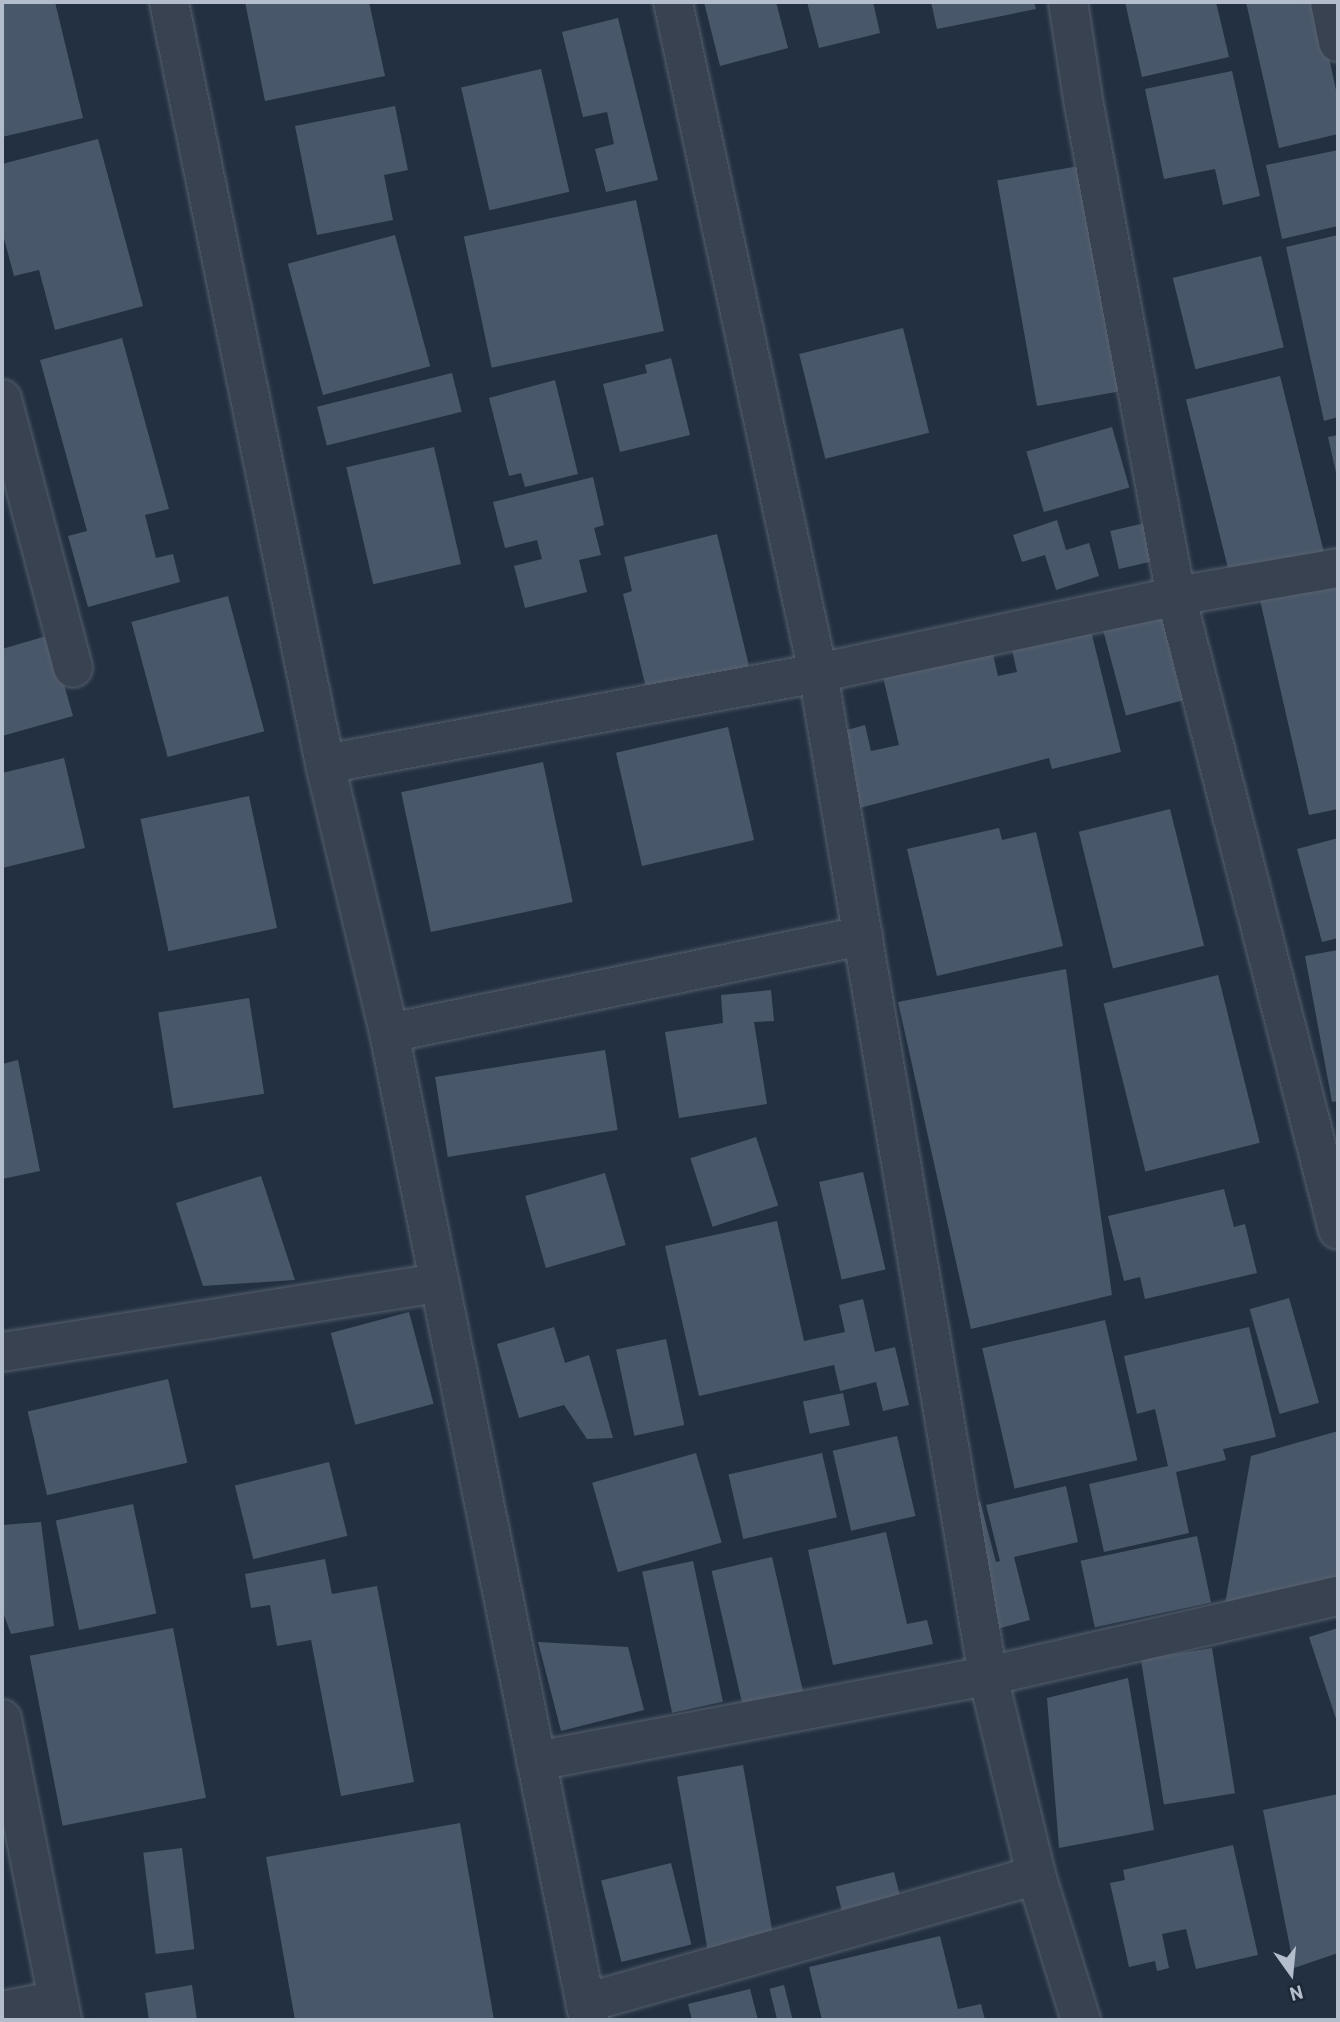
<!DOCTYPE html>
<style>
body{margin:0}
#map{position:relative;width:1340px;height:2022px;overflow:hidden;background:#233041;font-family:Barlow,sans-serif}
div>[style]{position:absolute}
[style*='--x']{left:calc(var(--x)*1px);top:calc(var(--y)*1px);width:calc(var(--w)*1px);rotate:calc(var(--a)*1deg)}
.building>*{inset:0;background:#49576a;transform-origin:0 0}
.roads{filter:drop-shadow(0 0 2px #56606e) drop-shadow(0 0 2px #56606e)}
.street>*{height:38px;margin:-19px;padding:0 19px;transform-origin:19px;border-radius:19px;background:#384250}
span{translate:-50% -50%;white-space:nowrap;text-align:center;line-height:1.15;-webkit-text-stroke:6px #1d2735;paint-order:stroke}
.frame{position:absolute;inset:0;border:4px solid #b4bdcb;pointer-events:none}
.north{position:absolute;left:1256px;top:1938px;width:70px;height:70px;-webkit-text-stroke:5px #1d2735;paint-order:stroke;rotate:165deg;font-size:19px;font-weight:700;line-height:28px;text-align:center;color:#b4bdcb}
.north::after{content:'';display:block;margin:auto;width:24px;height:32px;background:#b4bdcb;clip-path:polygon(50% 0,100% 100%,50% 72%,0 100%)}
</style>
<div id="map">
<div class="building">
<div style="clip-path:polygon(2px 2px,55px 2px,83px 118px,2px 137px)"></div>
<div style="clip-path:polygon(245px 2px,369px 2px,385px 76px,265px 101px)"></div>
<div style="clip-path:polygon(704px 2px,776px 2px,788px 48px,720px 66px)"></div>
<div style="clip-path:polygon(807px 2px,873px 2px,880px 33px,819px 48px)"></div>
<div style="clip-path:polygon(931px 2px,1034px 2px,1036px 9px,937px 29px)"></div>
<div style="clip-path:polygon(1125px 2px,1216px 2px,1229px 57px,1142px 77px)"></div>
<div style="clip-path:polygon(1246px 2px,1317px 2px,1338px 99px,1338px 134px,1279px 148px)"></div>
<div style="clip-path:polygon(618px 18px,658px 180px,606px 192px,595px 149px,614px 144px,607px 112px,583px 117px,562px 32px)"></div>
<div style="left:541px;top:69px;width:126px;height:82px;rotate:77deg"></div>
<div style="clip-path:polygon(1232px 71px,1260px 196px,1223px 205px,1215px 169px,1164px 179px,1145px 89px)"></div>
<div style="clip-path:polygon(395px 106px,408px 170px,384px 175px,393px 220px,317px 235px,295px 126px)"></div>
<div style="clip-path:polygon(98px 139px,143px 306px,55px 330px,39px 270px,14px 276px,2px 231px,2px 164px)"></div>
<div style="clip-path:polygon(1338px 150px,1338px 226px,1282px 239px,1266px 165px)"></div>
<div style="left:1079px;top:166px;width:229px;height:83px;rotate:80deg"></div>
<div style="left:636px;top:200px;width:134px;height:176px;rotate:78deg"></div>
<div style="left:395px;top:235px;width:136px;height:111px;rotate:75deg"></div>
<div style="clip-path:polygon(1338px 235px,1338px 417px,1324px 421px,1286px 247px)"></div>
<div style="left:1261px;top:256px;width:94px;height:91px;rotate:76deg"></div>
<div style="left:903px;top:328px;width:108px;height:107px;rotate:76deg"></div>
<div style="clip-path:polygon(122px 338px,169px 509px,145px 515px,156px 558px,173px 554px,180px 582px,88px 607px,68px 536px,87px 531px,40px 360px)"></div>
<div style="clip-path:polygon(671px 358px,690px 435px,620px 452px,603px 384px,647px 373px,645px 365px)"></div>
<div style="left:452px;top:373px;width:40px;height:139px;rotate:76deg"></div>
<div style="left:1280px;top:376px;width:191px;height:97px;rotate:76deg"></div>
<div style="clip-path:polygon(555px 380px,578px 474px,525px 487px,521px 473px,509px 476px,489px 398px)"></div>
<div style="left:1112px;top:427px;width:63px;height:89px;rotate:74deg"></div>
<div style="clip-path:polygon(1338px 435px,1338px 477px,1337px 477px,1328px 437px)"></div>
<div style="left:434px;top:447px;width:120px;height:90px;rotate:77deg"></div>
<div style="clip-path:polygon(593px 477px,604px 525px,594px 528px,601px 555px,579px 560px,587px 592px,525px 608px,514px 566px,542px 559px,537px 540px,505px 548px,493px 502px)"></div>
<div style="clip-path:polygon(1057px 520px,1066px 550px,1089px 543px,1099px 576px,1056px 590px,1045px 555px,1022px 562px,1013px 535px)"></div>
<div style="left:1154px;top:521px;width:39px;height:45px;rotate:77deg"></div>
<div style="clip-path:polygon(717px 534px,749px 666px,647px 692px,623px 594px,632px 591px,624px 557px)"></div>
<div style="clip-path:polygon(1338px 582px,1338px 809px,1309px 815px,1260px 600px)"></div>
<div style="left:228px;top:596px;width:140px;height:100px;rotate:75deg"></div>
<div style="left:1165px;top:614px;width:88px;height:64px;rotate:75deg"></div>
<div style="clip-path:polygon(1091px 631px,1121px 752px,1052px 769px,1049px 758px,856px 809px,836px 733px,865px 725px,871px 751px,899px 745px,883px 677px,992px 650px,998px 676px,1017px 672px,1012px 650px)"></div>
<div style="clip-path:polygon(50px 635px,73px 716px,2px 736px,2px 649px)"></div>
<div style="left:728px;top:727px;width:116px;height:115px;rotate:77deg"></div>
<div style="clip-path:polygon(64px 758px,85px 848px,2px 868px,2px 773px)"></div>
<div style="left:543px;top:762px;width:143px;height:145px;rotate:78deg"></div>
<div style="left:249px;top:796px;width:135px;height:111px;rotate:78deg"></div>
<div style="left:1170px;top:809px;width:141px;height:94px;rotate:76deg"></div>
<div style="clip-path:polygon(999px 828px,1002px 840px,1036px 832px,1063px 946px,937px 976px,907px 849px)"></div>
<div style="clip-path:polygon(1338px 838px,1338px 938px,1322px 942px,1297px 849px)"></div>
<div style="clip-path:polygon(1338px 950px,1338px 1101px,1332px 1102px,1305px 956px)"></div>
<div style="clip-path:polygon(1066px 969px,1112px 1295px,971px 1329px,898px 1002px)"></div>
<div style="left:1218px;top:975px;width:173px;height:118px;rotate:76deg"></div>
<div style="clip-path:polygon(771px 990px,774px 1021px,754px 1022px,767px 1104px,679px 1118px,665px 1032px,723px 1023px,721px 995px)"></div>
<div style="left:249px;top:998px;width:97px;height:92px;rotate:81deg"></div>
<div style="left:605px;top:1050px;width:81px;height:172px;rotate:81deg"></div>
<div style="clip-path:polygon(18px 1060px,40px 1171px,2px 1179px,2px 1064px)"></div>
<div style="left:756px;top:1137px;width:72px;height:69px;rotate:72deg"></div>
<div style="left:863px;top:1172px;width:100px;height:45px;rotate:77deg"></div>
<div style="left:605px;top:1173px;width:75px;height:83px;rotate:74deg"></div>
<div style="clip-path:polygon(261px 1176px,295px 1280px,203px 1286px,176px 1203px)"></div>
<div style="clip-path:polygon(1224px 1189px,1234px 1227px,1245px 1224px,1257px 1273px,1145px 1299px,1140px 1277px,1124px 1281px,1108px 1216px)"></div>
<div style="clip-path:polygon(777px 1221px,804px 1341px,845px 1332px,839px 1305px,863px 1299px,875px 1352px,895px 1347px,909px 1405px,883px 1411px,876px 1382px,840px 1391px,834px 1365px,699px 1396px,665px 1246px)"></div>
<div style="left:1289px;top:1298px;width:109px;height:41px;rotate:74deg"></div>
<div style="left:409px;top:1312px;width:95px;height:81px;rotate:75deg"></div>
<div style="left:1105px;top:1320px;width:144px;height:126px;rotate:77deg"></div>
<div style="clip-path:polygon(554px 1327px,565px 1363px,589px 1355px,613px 1438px,587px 1439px,564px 1405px,519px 1418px,497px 1344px)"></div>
<div style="clip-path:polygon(1249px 1327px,1276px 1437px,1223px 1449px,1226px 1460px,1176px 1472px,1189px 1533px,1104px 1552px,1089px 1484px,1168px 1466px,1155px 1409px,1137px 1414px,1124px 1356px)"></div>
<div style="left:666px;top:1339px;width:88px;height:51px;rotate:78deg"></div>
<div style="left:168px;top:1379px;width:86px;height:144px;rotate:77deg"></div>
<div style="left:843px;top:1393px;width:33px;height:41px;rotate:78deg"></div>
<div style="clip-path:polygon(1338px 1431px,1338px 1577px,1225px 1604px,1251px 1456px)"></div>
<div style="left:897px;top:1436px;width:82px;height:66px;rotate:77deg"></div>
<div style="left:696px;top:1453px;width:93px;height:108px;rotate:74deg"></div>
<div style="left:822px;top:1453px;width:66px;height:96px;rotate:77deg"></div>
<div style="left:329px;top:1462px;width:76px;height:97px;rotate:76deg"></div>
<div style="clip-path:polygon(1066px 1486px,1078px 1542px,1014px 1557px,1030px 1620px,997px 1629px,967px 1504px,980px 1501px,996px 1562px,1000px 1561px,986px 1505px)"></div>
<div style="left:133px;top:1504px;width:112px;height:79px;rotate:78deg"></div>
<div style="clip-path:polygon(41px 1522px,54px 1626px,11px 1634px,2px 1610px,2px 1525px)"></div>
<div style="clip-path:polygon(886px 1532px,907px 1624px,927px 1620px,933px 1644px,833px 1665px,808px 1550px)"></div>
<div style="left:1197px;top:1536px;width:68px;height:119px;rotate:78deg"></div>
<div style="left:772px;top:1557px;width:146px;height:62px;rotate:77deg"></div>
<div style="clip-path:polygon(325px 1559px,332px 1594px,377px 1586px,414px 1782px,341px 1796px,311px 1640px,277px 1646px,270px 1605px,251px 1608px,245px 1574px)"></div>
<div style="left:693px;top:1561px;width:144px;height:52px;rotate:78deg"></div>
<div style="left:173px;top:1628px;width:173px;height:146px;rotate:79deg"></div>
<div style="clip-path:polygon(1338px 1628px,1338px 1725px,1309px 1637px)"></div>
<div style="clip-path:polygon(538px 1642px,628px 1647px,644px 1710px,561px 1731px)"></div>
<div style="left:1212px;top:1648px;width:147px;height:72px;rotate:81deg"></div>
<div style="clip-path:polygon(1128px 1678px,1154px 1830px,1059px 1848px,1047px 1698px)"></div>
<div style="left:743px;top:1765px;width:175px;height:67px;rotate:80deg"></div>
<div style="clip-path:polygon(1338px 1794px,1338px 1953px,1294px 1968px,1263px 1810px)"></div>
<div style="clip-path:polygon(460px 1823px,494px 2020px,295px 2020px,266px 1857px)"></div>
<div style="clip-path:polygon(1233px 1845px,1258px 1955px,1196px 1969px,1186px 1929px,1162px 1934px,1169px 1968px,1157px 1971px,1155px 1961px,1129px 1967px,1110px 1883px,1125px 1880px,1123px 1870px)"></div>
<div style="left:182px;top:1848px;width:102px;height:39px;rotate:83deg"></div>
<div style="left:671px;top:1863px;width:84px;height:72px;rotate:76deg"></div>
<div style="left:894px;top:1872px;width:34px;height:60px;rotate:76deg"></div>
<div style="clip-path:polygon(940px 1936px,958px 2009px,981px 2004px,985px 2020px,822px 2020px,809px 1967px)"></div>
<div style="clip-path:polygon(192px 1985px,197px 2020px,149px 2020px,145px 1993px)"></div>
<div style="left:784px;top:1985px;width:36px;height:15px;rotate:76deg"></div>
<div style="clip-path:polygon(750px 1989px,758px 2020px,692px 2020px,688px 2004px)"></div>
</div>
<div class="roads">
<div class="street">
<div style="--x:169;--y:2;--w:778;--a:78.43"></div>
<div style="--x:325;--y:764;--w:277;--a:76.6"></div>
<div style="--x:389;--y:1033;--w:1007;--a:78.55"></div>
<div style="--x:673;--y:2;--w:686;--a:77.81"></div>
<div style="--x:818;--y:673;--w:1017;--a:80.38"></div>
<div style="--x:988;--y:1676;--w:205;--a:76.4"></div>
<div style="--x:1036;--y:1875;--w:152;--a:72.8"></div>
<div style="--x:1068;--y:2;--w:104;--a:81.2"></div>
<div style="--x:1084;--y:105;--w:500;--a:79.4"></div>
<div style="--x:1176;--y:596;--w:654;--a:75.67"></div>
<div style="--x:1330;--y:2;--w:41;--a:78.7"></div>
<div style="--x:2;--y:399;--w:278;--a:75.2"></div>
<div style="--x:325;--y:764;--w:501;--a:-10.46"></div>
<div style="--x:818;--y:673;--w:366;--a:-12.1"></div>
<div style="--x:1176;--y:596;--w:164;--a:-9.8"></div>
<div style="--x:389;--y:1033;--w:484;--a:-11.6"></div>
<div style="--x:2;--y:1352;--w:443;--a:-9"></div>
<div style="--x:2;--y:1719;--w:307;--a:78.7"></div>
<div style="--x:536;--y:1761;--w:460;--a:-10.7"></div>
<div style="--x:988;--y:1676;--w:359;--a:-12.9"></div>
<div style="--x:585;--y:2003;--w:469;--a:-15.8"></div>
<div style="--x:2;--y:2011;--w:57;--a:-11.1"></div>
</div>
</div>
<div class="frame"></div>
<div class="north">N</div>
</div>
